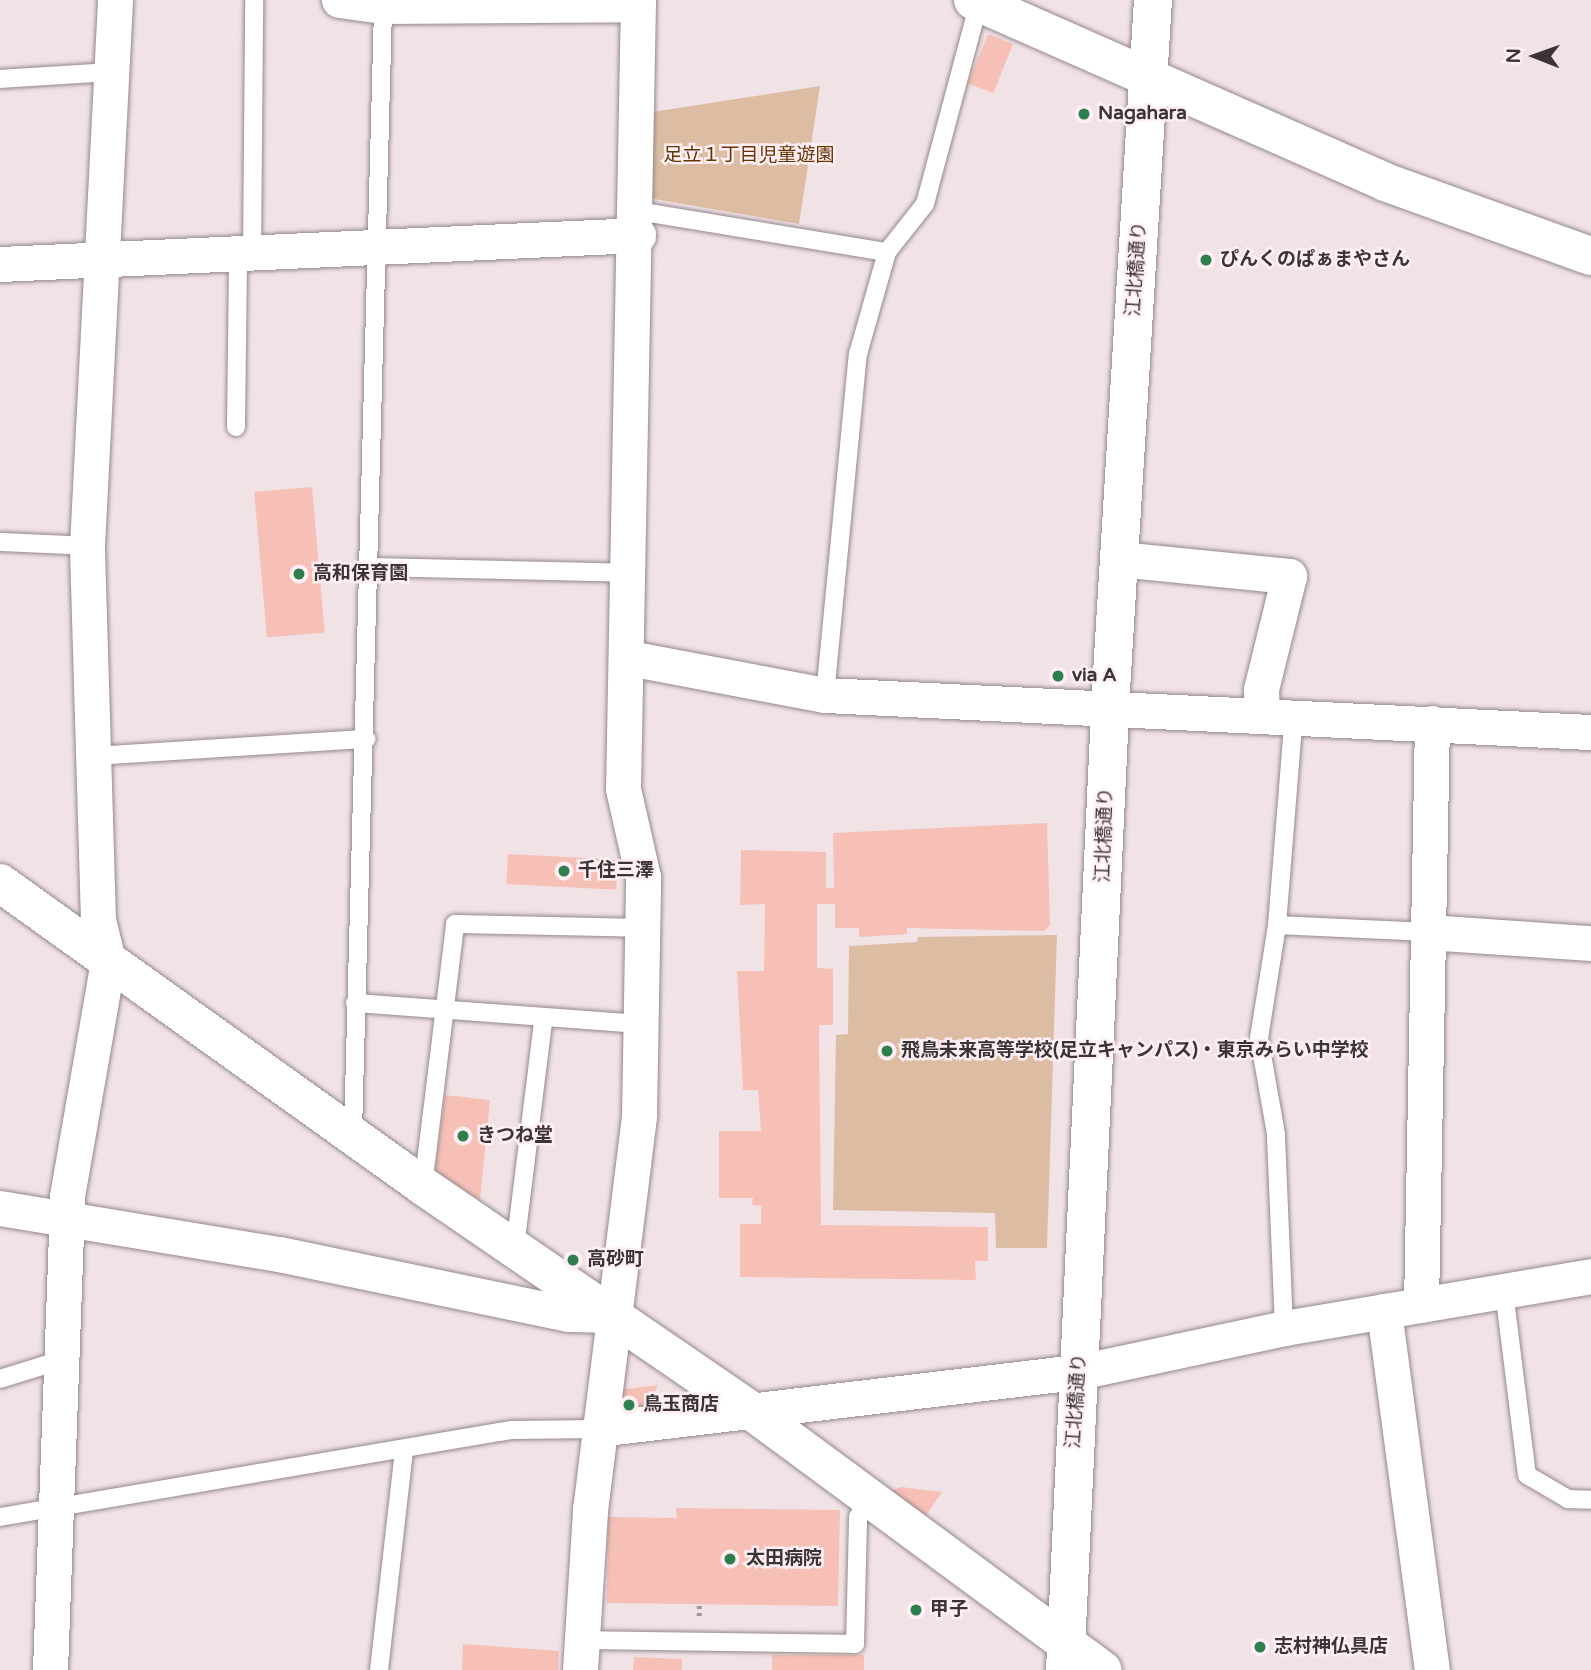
<!DOCTYPE html>
<meta charset="utf-8">
<style>
body{margin:0}
#map{position:relative;width:1591px;height:1670px;overflow:hidden;background:#f1e2e6;font-family:"Varela Round","Noto Sans JP",sans-serif}
div>[style]{position:absolute}
[style*='--x']{left:calc(var(--x)*1px);top:calc(var(--y)*1px);width:calc(var(--w)*1px);rotate:calc(var(--a)*1deg)}
.green>*{inset:0;background:#dcbda4}
.building>*{inset:0;background:#f6c0b6;transform-origin:0 0}
.path>*{height:4.5px;margin-top:-2.25px;transform-origin:0;background:repeating-linear-gradient(90deg,#9f9496 0 3.5px,transparent 0 7px)}
.roads{filter:drop-shadow(0 0 2px #95878b) drop-shadow(0 0 2px #95878b)}
.service>*{height:18px;margin:-9px;padding:0 9px;transform-origin:9px;border-radius:9px;background:#fff}
.minor>*{height:35px;margin:-17.5px;padding:0 17.5px;transform-origin:17.5px;border-radius:17.5px;background:#fff}
.tertiary>*{height:38px;margin:-19px;padding:0 19px;transform-origin:19px;border-radius:19px;background:#fff}
.secondary>*{height:38px;margin:-19px;padding:0 19px;transform-origin:19px;border-radius:19px;background:#fff}
.dots>*{width:19px;height:19px;translate:-50% -50%;box-sizing:border-box;border:4px solid #ffeff4;border-radius:50%}
span{translate:-50% -50%;white-space:nowrap;text-align:center;line-height:1.15;-webkit-text-stroke:5px #ffeff4;paint-order:stroke}
.poi-label{font-size:19px;color:#3a3435;font-weight:700}
.left{translate:0 -50%;text-align:left}
.park-label{font-size:19px;color:#633500}
.street-label{font-size:19px;color:#3a3435}
.north{position:absolute;left:1500px;top:21px;width:70px;height:70px;-webkit-text-stroke:5px #ffeff4;paint-order:stroke;rotate:271deg;font-size:19px;font-weight:700;line-height:28px;text-align:center;color:#3a3435}
.north::after{content:'';display:block;margin:auto;width:24px;height:32px;background:#3a3435;clip-path:polygon(50% 0,100% 100%,50% 72%,0 100%)}
</style>
<div id="map">
<div class="green">
<div style="clip-path:polygon(820px 86px,799px 224px,649px 198px,652px 112px)"></div>
<div style="clip-path:polygon(1057px 935px,1047px 1248px,996px 1248px,995px 1213px,833px 1210px,836px 1035px,848px 1034px,849px 946px,917px 942px,918px 937px)"></div>
</div>
<div class="building">
<div style="left:988px;top:34px;width:27px;height:53px;rotate:22deg"></div>
<div style="left:312px;top:487px;width:146px;height:58px;rotate:85deg"></div>
<div style="clip-path:polygon(1047px 823px,1050px 925px,1044px 931px,907px 928px,907px 934px,859px 937px,859px 928px,835px 928px,835px 904px,817px 904px,817px 968px,833px 969px,833px 1025px,819px 1025px,821px 1225px,988px 1227px,988px 1261px,975px 1261px,976px 1280px,740px 1277px,740px 1224px,761px 1224px,761px 1206px,752px 1205px,753px 1198px,719px 1198px,719px 1131px,761px 1131px,758px 1090px,743px 1090px,737px 971px,764px 971px,765px 904px,740px 905px,741px 850px,826px 852px,826px 888px,834px 888px,833px 833px)"></div>
<div style="left:508px;top:854px;width:110px;height:30px;rotate:3deg"></div>
<div style="clip-path:polygon(445px 1095px,490px 1100px,480px 1200px,435px 1172px)"></div>
<div style="clip-path:polygon(658px 1385px,642px 1420px,608px 1419px,611px 1391px)"></div>
<div style="clip-path:polygon(901px 1487px,942px 1492px,923px 1520px,880px 1495px)"></div>
<div style="clip-path:polygon(676px 1508px,840px 1510px,838px 1606px,607px 1603px,608px 1517px,677px 1518px)"></div>
<div style="clip-path:polygon(463px 1644px,559px 1651px,558px 1670px,462px 1670px)"></div>
<div style="left:772px;top:1655px;width:92px;height:15px"></div>
<div style="clip-path:polygon(634px 1657px,682px 1659px,682px 1670px,633px 1670px)"></div>
</div>
<div class="path">
<div style="--x:699;--y:1616;--w:12;--a:-90"></div>
</div>
<div class="roads">
<div class="service">
<div style="--x:0;--y:79;--w:110;--a:-3.6"></div>
<div style="--x:638;--y:211;--w:252;--a:9.4"></div>
<div style="--x:252;--y:254;--w:254;--a:-89.5"></div>
<div style="--x:236;--y:427;--w:171;--a:-89.3"></div>
<div style="--x:0;--y:542;--w:87;--a:2.6"></div>
<div style="--x:370;--y:567;--w:260;--a:1.3"></div>
<div style="--x:825;--y:695;--w:343;--a:-84.5"></div>
<div style="--x:858;--y:354;--w:106;--a:-74.1"></div>
<div style="--x:887;--y:252;--w:61;--a:-51.6"></div>
<div style="--x:925;--y:204;--w:208;--a:-75"></div>
<div style="--x:95;--y:756;--w:272;--a:-3.6"></div>
<div style="--x:1277;--y:925;--w:151;--a:2.7"></div>
<div style="--x:355;--y:1003;--w:287;--a:4.2"></div>
<div style="--x:353;--y:1132;--w:1126;--a:-88.47"></div>
<div style="--x:423;--y:1186;--w:264;--a:-83"></div>
<div style="--x:455;--y:924;--w:188;--a:1.2"></div>
<div style="--x:515;--y:1247;--w:228;--a:-82.9"></div>
<div style="--x:1504;--y:1291;--w:185;--a:82.9"></div>
<div style="--x:1527;--y:1475;--w:48;--a:30.3"></div>
<div style="--x:1568;--y:1499;--w:23;--a:2"></div>
<div style="--x:1284;--y:1328;--w:194;--a:-92.4"></div>
<div style="--x:1276;--y:1134;--w:97;--a:-100"></div>
<div style="--x:1259;--y:1038;--w:114;--a:-80.9"></div>
<div style="--x:1277;--y:925;--w:211;--a:-85.4"></div>
<div style="--x:0;--y:1379;--w:64;--a:-17.3"></div>
<div style="--x:0;--y:1517;--w:518;--a:-9.66"></div>
<div style="--x:511;--y:1430;--w:87;--a:-0.7"></div>
<div style="--x:581;--y:1640;--w:274;--a:0.8"></div>
<div style="--x:855;--y:1644;--w:127;--a:-88.6"></div>
<div style="--x:858;--y:1517;--w:24;--a:-57"></div>
<div style="--x:379;--y:1670;--w:220;--a:-83.5"></div>
</div>
<div class="minor">
<div style="--x:339;--y:0;--w:44;--a:7.8"></div>
<div style="--x:383;--y:6;--w:255;--a:-0.4"></div>
<div style="--x:0;--y:264;--w:639;--a:-2.6"></div>
<div style="--x:1119;--y:559;--w:171;--a:5.7"></div>
<div style="--x:1289;--y:576;--w:116;--a:103.9"></div>
<div style="--x:1261;--y:689;--w:26;--a:88"></div>
<div style="--x:629;--y:658;--w:199;--a:10.7"></div>
<div style="--x:825;--y:695;--w:767;--a:2.77"></div>
<div style="--x:1428;--y:932;--w:163;--a:3.9"></div>
<div style="--x:0;--y:1208;--w:283;--a:9.4"></div>
<div style="--x:279;--y:1254;--w:296;--a:11.7"></div>
<div style="--x:569;--y:1314;--w:43;--a:1.3"></div>
<div style="--x:1421;--y:1305;--w:582;--a:-88.92"></div>
<div style="--x:1384;--y:1311;--w:362;--a:82.4"></div>
<div style="--x:598;--y:1429;--w:484;--a:-6.8"></div>
<div style="--x:1079;--y:1372;--w:210;--a:-12.1"></div>
<div style="--x:1284;--y:1328;--w:311;--a:-9.6"></div>
<div style="--x:50;--y:1670;--w:474;--a:-87.9"></div>
<div style="--x:67;--y:1196;--w:240;--a:-80.1"></div>
<div style="--x:108;--y:960;--w:41;--a:-104"></div>
<div style="--x:98;--y:920;--w:374;--a:-91.7"></div>
<div style="--x:87;--y:546;--w:547;--a:-87.06"></div>
<div style="--x:580;--y:1670;--w:160;--a:-86.4"></div>
<div style="--x:590;--y:1510;--w:397;--a:-82.9"></div>
<div style="--x:639;--y:1116;--w:239;--a:-89"></div>
<div style="--x:643;--y:877;--w:90;--a:-102.8"></div>
<div style="--x:623;--y:789;--w:789;--a:-88.91"></div>
</div>
<div class="tertiary">
<div style="--x:973;--y:0;--w:450;--a:23.8"></div>
<div style="--x:1385;--y:182;--w:219;--a:19.8"></div>
<div style="--x:0;--y:883;--w:520;--a:35.61"></div>
<div style="--x:423;--y:1186;--w:396;--a:34.4"></div>
<div style="--x:750;--y:1410;--w:438;--a:36.4"></div>
</div>
<div class="secondary">
<div style="--x:1065;--y:1670;--w:981;--a:-87.31"></div>
<div style="--x:1111;--y:690;--w:691;--a:-86.52"></div>
</div>
</div>
<div class="dots">
<div style="left:1084px;top:114px;background:#2f7e4e"></div>
<div style="left:1206px;top:260px;background:#2f7e4e"></div>
<div style="left:299px;top:574px;background:#2f7e4e"></div>
<div style="left:1058px;top:676px;background:#2f7e4e"></div>
<div style="left:564px;top:871px;background:#2f7e4e"></div>
<div style="left:887px;top:1051px;background:#2f7e4e"></div>
<div style="left:463px;top:1136px;background:#2f7e4e"></div>
<div style="left:573px;top:1260px;background:#2f7e4e"></div>
<div style="left:629px;top:1405px;background:#2f7e4e"></div>
<div style="left:730px;top:1559px;background:#2f7e4e"></div>
<div style="left:916px;top:1610px;background:#2f7e4e"></div>
<div style="left:1260px;top:1647px;background:#2f7e4e"></div>
</div>
<div class="poi-label">
<span class="left" style="left:1098px;top:114px">Nagahara</span>
<span class="left" style="left:1220px;top:260px">ぴんくのぱぁまやさん</span>
<span class="left" style="left:313px;top:574px">高和保育園</span>
<span class="left" style="left:1072px;top:676px">via A</span>
<span class="left" style="left:578px;top:871px">千住三澤</span>
<span class="left" style="left:901px;top:1051px">飛鳥未来高等学校(足立キャンパス)・東京みらい中学校</span>
<span class="left" style="left:477px;top:1136px">きつね堂</span>
<span class="left" style="left:587px;top:1260px">高砂町</span>
<span class="left" style="left:643px;top:1405px">鳥玉商店</span>
<span class="left" style="left:746px;top:1559px">太田病院</span>
<span class="left" style="left:930px;top:1610px">甲子</span>
<span class="left" style="left:1274px;top:1647px">志村神仏具店</span>
</div>
<div class="park-label">
<span style="left:749px;top:156px">足立１丁目児童遊園</span>
</div>
<div class="street-label">
<span style="left:1137px;top:269px;rotate:-86deg">江北橋通り</span>
<span style="left:1105px;top:835px;rotate:-88deg">江北橋通り</span>
<span style="left:1077px;top:1401px;rotate:-86deg">江北橋通り</span>
</div>
<div class="north">N</div>
</div>
